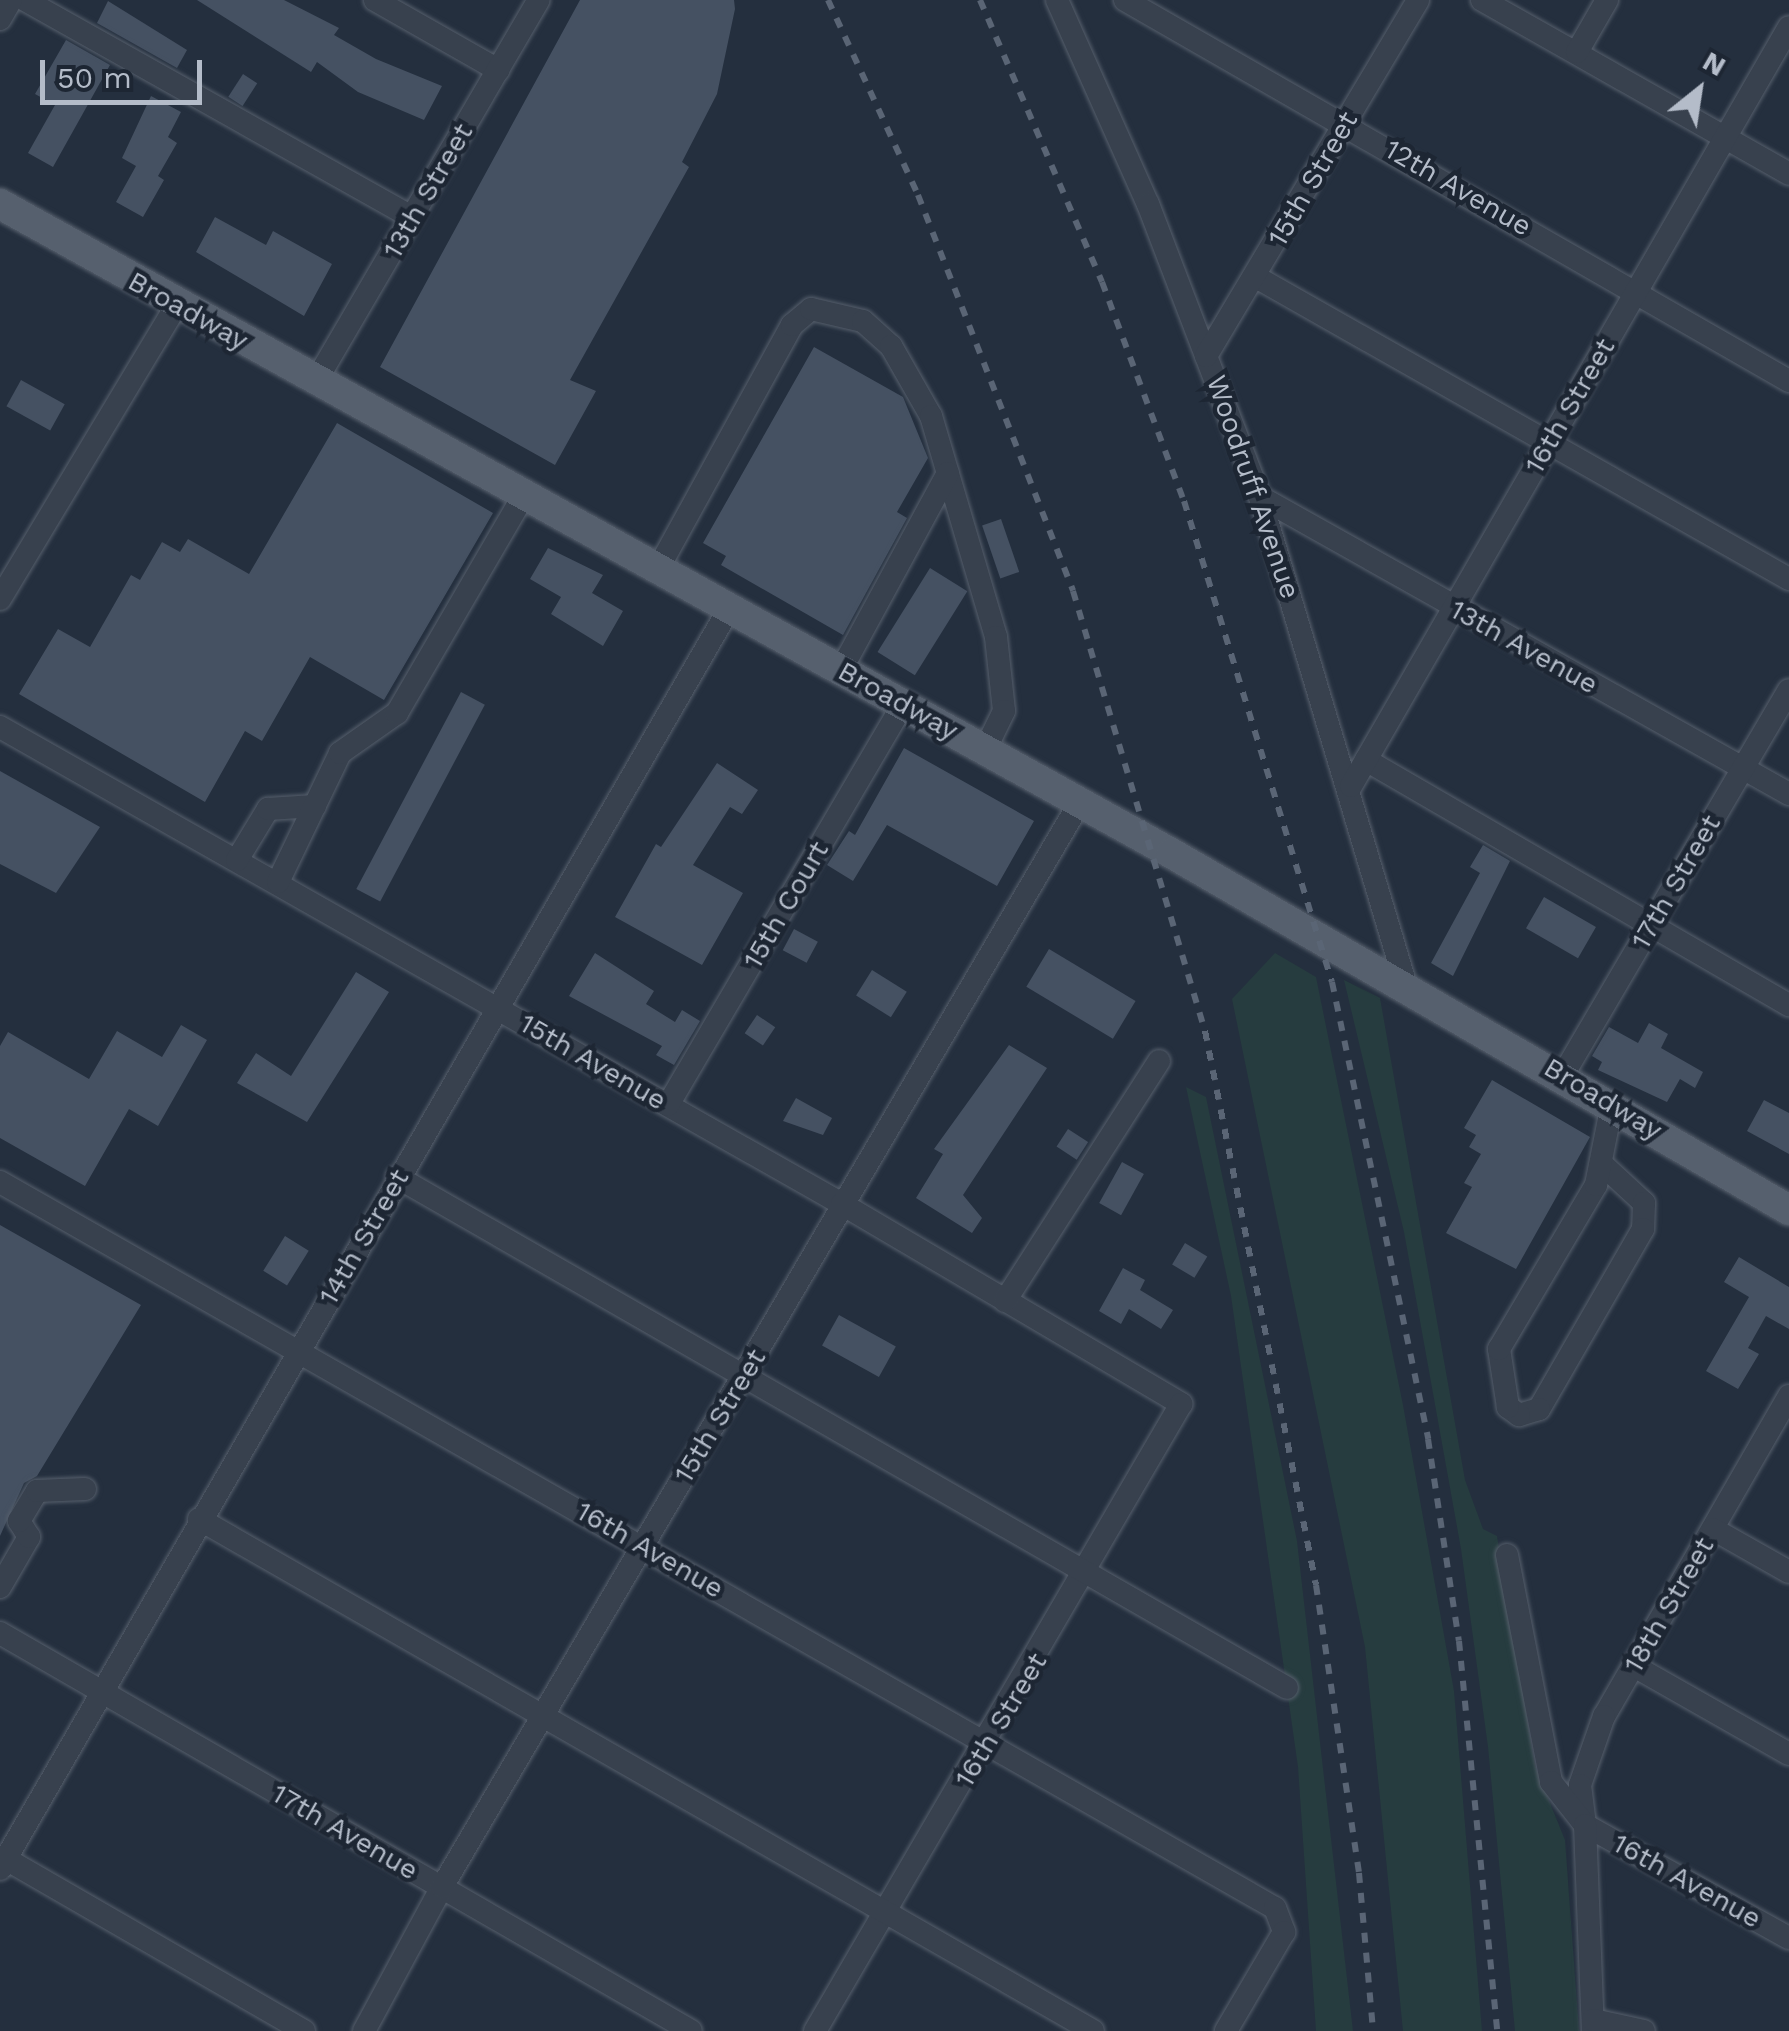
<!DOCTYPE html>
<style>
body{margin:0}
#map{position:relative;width:1789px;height:2031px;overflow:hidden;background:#242f3e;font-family:"Work Sans",sans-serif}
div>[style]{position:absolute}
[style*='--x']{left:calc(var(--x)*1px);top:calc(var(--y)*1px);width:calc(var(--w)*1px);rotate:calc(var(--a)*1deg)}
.green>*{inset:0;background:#263c3f}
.building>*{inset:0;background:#455162;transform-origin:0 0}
.roads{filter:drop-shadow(0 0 2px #565f6c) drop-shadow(0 0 2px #565f6c)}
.minor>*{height:22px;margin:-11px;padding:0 11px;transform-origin:11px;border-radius:11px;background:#38414e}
.major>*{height:30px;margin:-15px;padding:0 15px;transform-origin:15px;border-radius:15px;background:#56606e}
.rail>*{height:6px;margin-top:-3px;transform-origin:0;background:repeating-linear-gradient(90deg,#5a6575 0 10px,transparent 0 20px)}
span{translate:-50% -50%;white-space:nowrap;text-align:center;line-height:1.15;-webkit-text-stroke:9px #1d2633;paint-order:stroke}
.street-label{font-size:28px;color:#b4bcc9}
.north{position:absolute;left:1649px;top:40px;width:100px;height:100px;-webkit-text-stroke:8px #1d2633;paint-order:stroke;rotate:30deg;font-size:28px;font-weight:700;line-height:40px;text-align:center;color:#b4bcc9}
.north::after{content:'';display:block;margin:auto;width:35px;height:45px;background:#b4bcc9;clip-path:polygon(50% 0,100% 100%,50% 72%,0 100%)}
.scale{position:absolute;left:40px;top:60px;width:162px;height:45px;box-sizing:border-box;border:5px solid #b4bcc9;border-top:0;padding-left:12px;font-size:30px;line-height:35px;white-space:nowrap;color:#b4bcc9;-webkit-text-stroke:8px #1d2633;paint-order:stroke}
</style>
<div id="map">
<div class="green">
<div style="clip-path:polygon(1275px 953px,1316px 977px,1403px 1405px,1454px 1691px,1482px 2031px,1403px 2031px,1365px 1647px,1232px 999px)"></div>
<div style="clip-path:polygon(1344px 980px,1380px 998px,1465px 1480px,1483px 1529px,1497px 1536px,1535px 1766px,1565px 1840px,1579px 2031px,1515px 2031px,1488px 1747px,1461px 1549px,1404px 1232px)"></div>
<div style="clip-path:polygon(1186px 1087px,1206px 1097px,1297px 1541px,1353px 2031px,1316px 2031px,1298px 1767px,1231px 1296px)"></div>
</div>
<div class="building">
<div style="clip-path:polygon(197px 0,284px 0,339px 28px,334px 35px,376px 59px,442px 86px,424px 120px,358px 92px,317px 62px,311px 72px)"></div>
<div style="clip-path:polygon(580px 0,734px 0,735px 9px,717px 94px,682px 162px,689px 167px,570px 380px,596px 391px,555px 465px,380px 367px)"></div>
<div style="clip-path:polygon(108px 1px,187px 50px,177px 68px,97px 23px)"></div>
<div style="clip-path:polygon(66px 40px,110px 65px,53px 167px,28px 153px,55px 105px,35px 94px)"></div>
<div style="left:243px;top:74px;width:17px;height:27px;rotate:33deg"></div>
<div style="clip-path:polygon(151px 96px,181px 112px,168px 137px,177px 143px,158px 176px,164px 180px,143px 217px,116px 202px,136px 166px,122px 158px)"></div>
<div style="clip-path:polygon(215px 217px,266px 245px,273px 231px,332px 264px,304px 316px,196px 252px)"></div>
<div style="clip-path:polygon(814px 347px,903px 397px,928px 458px,897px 512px,907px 518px,843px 635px,721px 565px,726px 556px,703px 543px)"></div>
<div style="left:21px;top:380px;width:50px;height:30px;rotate:29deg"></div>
<div style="clip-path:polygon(337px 423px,493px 513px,384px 700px,310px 657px,262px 741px,245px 731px,205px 802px,19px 694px,58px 629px,90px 647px,131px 575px,140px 580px,162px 542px,180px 552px,188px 539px,249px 574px)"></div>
<div style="left:1001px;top:519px;width:56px;height:20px;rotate:71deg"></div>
<div style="clip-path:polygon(548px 548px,603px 575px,592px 593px,623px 611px,603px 646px,551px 614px,561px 597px,530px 579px)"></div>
<div style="left:930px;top:568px;width:44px;height:99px;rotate:32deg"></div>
<div style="left:461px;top:692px;width:27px;height:223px;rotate:28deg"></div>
<div style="clip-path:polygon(904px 748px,1034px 821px,997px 886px,887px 825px,853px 881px,827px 865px,849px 831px,855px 835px)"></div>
<div style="clip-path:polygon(717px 763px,758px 790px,742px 814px,730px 807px,693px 865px,743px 893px,702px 965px,615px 917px,656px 844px,661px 847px)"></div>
<div style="clip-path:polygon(0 771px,100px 827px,56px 893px,0 864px)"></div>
<div style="clip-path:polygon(1483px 845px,1510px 861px,1453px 976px,1431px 963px,1480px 873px,1470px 867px)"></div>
<div style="left:1544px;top:897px;width:60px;height:36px;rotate:30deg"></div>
<div style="left:794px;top:929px;width:27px;height:24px;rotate:28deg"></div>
<div style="left:1049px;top:949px;width:101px;height:44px;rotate:31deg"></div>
<div style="clip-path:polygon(595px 953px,654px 991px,646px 1004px,675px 1022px,682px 1010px,700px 1021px,674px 1065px,656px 1055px,662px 1046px,569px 996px)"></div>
<div style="left:872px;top:970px;width:41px;height:30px;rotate:32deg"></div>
<div style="clip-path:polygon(356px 972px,389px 992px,307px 1122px,237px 1083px,256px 1053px,291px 1076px)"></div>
<div style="left:757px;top:1015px;width:22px;height:22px;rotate:34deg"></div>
<div style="clip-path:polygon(1649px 1023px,1668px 1034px,1661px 1048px,1703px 1072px,1695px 1088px,1680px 1079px,1667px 1102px,1598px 1070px,1602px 1062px,1592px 1056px,1609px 1027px,1638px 1043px)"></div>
<div style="clip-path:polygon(181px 1025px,207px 1040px,158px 1126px,129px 1109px,85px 1186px,0 1138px,0 1046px,8px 1032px,89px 1079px,117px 1031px,162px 1057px)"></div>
<div style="clip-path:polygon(1009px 1045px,1047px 1068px,963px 1195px,982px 1218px,972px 1233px,916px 1198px,943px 1154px,934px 1149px)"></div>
<div style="clip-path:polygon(1492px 1080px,1590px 1137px,1516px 1269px,1446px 1233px,1472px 1187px,1464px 1183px,1481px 1154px,1469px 1147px,1476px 1135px,1464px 1128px)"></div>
<div style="clip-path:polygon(796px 1098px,832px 1118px,823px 1135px,783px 1121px)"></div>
<div style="clip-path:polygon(1764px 1100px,1789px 1113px,1789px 1154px,1747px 1131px)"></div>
<div style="left:1068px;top:1129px;width:24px;height:21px;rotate:33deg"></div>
<div style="left:1122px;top:1162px;width:25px;height:47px;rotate:29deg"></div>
<div style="clip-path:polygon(0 1225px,141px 1305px,37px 1476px,24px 1483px,0 1536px)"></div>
<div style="left:285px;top:1236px;width:28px;height:41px;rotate:32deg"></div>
<div style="left:1185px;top:1243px;width:26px;height:25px;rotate:31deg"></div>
<div style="clip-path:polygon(1739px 1257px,1789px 1287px,1789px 1329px,1766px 1316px,1748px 1348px,1759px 1354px,1738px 1389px,1706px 1371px,1749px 1297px,1724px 1282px)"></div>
<div style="clip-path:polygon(1123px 1268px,1145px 1280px,1140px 1290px,1173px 1310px,1161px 1329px,1129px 1309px,1121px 1324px,1099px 1311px)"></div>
<div style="left:839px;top:1315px;width:65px;height:35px;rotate:29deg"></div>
</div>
<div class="roads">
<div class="minor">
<div style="--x:25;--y:0;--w:444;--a:29.3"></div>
<div style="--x:375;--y:0;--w:142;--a:29.6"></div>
<div style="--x:1057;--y:0;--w:223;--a:66"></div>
<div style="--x:1148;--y:204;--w:314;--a:69.1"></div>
<div style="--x:1260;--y:497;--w:513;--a:73.36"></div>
<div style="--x:1125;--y:0;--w:766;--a:29.85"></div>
<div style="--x:1482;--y:0;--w:353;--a:29.5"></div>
<div style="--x:0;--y:19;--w:22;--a:-60"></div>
<div style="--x:1577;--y:52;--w:60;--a:-60"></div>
<div style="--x:1256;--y:277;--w:613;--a:29.54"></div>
<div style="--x:1206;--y:356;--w:414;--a:-59.2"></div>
<div style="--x:316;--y:381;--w:441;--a:-59.7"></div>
<div style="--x:1260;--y:497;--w:607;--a:29.31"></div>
<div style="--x:659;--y:567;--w:276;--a:-61.2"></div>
<div style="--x:792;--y:325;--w:25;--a:-40"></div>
<div style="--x:811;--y:309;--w:53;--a:13"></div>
<div style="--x:863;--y:321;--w:38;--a:42"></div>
<div style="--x:891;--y:346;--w:81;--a:60.3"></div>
<div style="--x:931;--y:416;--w:230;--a:73.6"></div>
<div style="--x:996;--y:637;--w:74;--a:83.8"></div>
<div style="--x:1004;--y:711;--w:43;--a:116"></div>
<div style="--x:0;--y:599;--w:343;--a:-59"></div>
<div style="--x:841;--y:670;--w:224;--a:-61.5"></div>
<div style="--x:0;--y:727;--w:968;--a:29.53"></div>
<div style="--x:842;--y:1204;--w:394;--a:30.5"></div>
<div style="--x:1181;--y:1404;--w:726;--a:120.27"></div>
<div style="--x:1366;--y:760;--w:489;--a:30.1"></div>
<div style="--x:1351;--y:786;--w:876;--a:-60.01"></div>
<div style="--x:237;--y:860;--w:60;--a:-58.7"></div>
<div style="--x:268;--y:809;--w:47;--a:-3.7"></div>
<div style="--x:278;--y:882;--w:143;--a:-64.3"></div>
<div style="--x:340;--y:753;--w:70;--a:-35.1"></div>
<div style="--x:397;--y:713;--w:255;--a:-59.8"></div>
<div style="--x:1563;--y:1075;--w:446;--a:-59.6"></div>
<div style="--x:668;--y:1105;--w:464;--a:-59.6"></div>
<div style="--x:1603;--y:1165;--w:56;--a:42.8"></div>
<div style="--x:1644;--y:1203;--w:26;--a:92"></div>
<div style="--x:1643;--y:1229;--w:208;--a:120"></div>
<div style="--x:1539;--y:1409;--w:21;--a:163"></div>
<div style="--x:1519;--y:1415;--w:14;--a:-144"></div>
<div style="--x:1508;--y:1407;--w:59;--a:-98.8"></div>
<div style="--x:1499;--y:1349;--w:191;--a:-59.4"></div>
<div style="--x:1596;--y:1185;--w:83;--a:-78.8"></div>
<div style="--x:397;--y:1177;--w:1026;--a:29.86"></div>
<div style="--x:0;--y:1182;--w:1467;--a:29.66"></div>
<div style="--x:1275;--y:1908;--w:26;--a:69"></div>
<div style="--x:1284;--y:1932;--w:115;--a:120.4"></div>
<div style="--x:1005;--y:1301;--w:285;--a:-57.3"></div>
<div style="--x:1789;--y:1396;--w:370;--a:120"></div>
<div style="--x:1604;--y:1716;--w:73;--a:109.2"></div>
<div style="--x:1580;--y:1785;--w:40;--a:82.9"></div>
<div style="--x:1585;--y:1825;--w:233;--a:29"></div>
<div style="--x:199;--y:1519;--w:1030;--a:29.8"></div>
<div style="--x:1713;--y:1529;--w:87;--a:29.5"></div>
<div style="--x:1507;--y:1555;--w:231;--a:79"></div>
<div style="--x:1551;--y:1782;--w:55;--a:51.7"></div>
<div style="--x:1585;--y:1825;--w:206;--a:87.8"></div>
<div style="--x:0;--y:1587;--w:58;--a:-59.9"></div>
<div style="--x:29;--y:1537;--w:19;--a:-122"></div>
<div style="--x:19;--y:1521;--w:35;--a:-59"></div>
<div style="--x:37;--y:1491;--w:48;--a:-2.4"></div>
<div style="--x:0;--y:1633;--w:797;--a:29.94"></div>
<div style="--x:1634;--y:1666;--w:178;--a:29.6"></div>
<div style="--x:6;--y:1859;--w:344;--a:30"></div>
<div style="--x:0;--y:1869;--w:1458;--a:-59.95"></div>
<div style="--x:1593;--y:2020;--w:52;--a:12.2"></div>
<div style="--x:364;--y:2031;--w:164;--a:-61.6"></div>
<div style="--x:442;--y:1887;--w:1259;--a:-59.54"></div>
</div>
<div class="major">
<div style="--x:0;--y:204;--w:1339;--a:29"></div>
<div style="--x:1171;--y:853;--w:714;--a:30.01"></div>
</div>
</div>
<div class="rail">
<div style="--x:828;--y:0;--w:215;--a:65.2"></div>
<div style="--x:918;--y:195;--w:425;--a:68.6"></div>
<div style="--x:1073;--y:591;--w:459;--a:73.3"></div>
<div style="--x:1205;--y:1031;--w:565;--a:78.67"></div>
<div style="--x:1316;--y:1585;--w:291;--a:81.5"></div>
<div style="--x:1359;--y:1873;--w:159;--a:84.9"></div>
<div style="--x:980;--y:0;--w:307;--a:66.6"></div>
<div style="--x:1102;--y:282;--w:234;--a:69.5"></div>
<div style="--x:1184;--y:501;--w:503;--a:72.9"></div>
<div style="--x:1332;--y:982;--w:467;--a:78.1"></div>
<div style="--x:1428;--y:1439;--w:204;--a:81.3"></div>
<div style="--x:1459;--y:1641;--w:392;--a:84.4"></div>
</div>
<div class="street-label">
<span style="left:1313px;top:179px;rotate:-60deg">15th Street</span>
<span style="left:1458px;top:188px;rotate:30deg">12th Avenue</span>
<span style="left:428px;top:191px;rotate:-60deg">13th Street</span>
<span style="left:188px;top:311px;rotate:29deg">Broadway</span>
<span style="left:1570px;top:406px;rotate:-60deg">16th Street</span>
<span style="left:1253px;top:487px;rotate:71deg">Woodruff Avenue</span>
<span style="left:1524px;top:647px;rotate:29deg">13th Avenue</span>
<span style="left:898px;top:701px;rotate:29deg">Broadway</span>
<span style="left:1676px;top:882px;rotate:-60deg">17th Street</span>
<span style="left:786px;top:905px;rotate:-60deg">15th Court</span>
<span style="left:593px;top:1062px;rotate:30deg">15th Avenue</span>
<span style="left:1603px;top:1099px;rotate:31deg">Broadway</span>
<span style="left:364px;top:1237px;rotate:-60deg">14th Street</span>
<span style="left:720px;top:1416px;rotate:-59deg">15th Street</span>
<span style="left:650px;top:1550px;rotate:30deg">16th Avenue</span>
<span style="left:1669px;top:1605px;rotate:-60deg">18th Street</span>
<span style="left:1001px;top:1720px;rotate:-59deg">16th Street</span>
<span style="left:345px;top:1832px;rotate:30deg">17th Avenue</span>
<span style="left:1687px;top:1881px;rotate:29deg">16th Avenue</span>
</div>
<div class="north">N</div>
<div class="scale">50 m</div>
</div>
